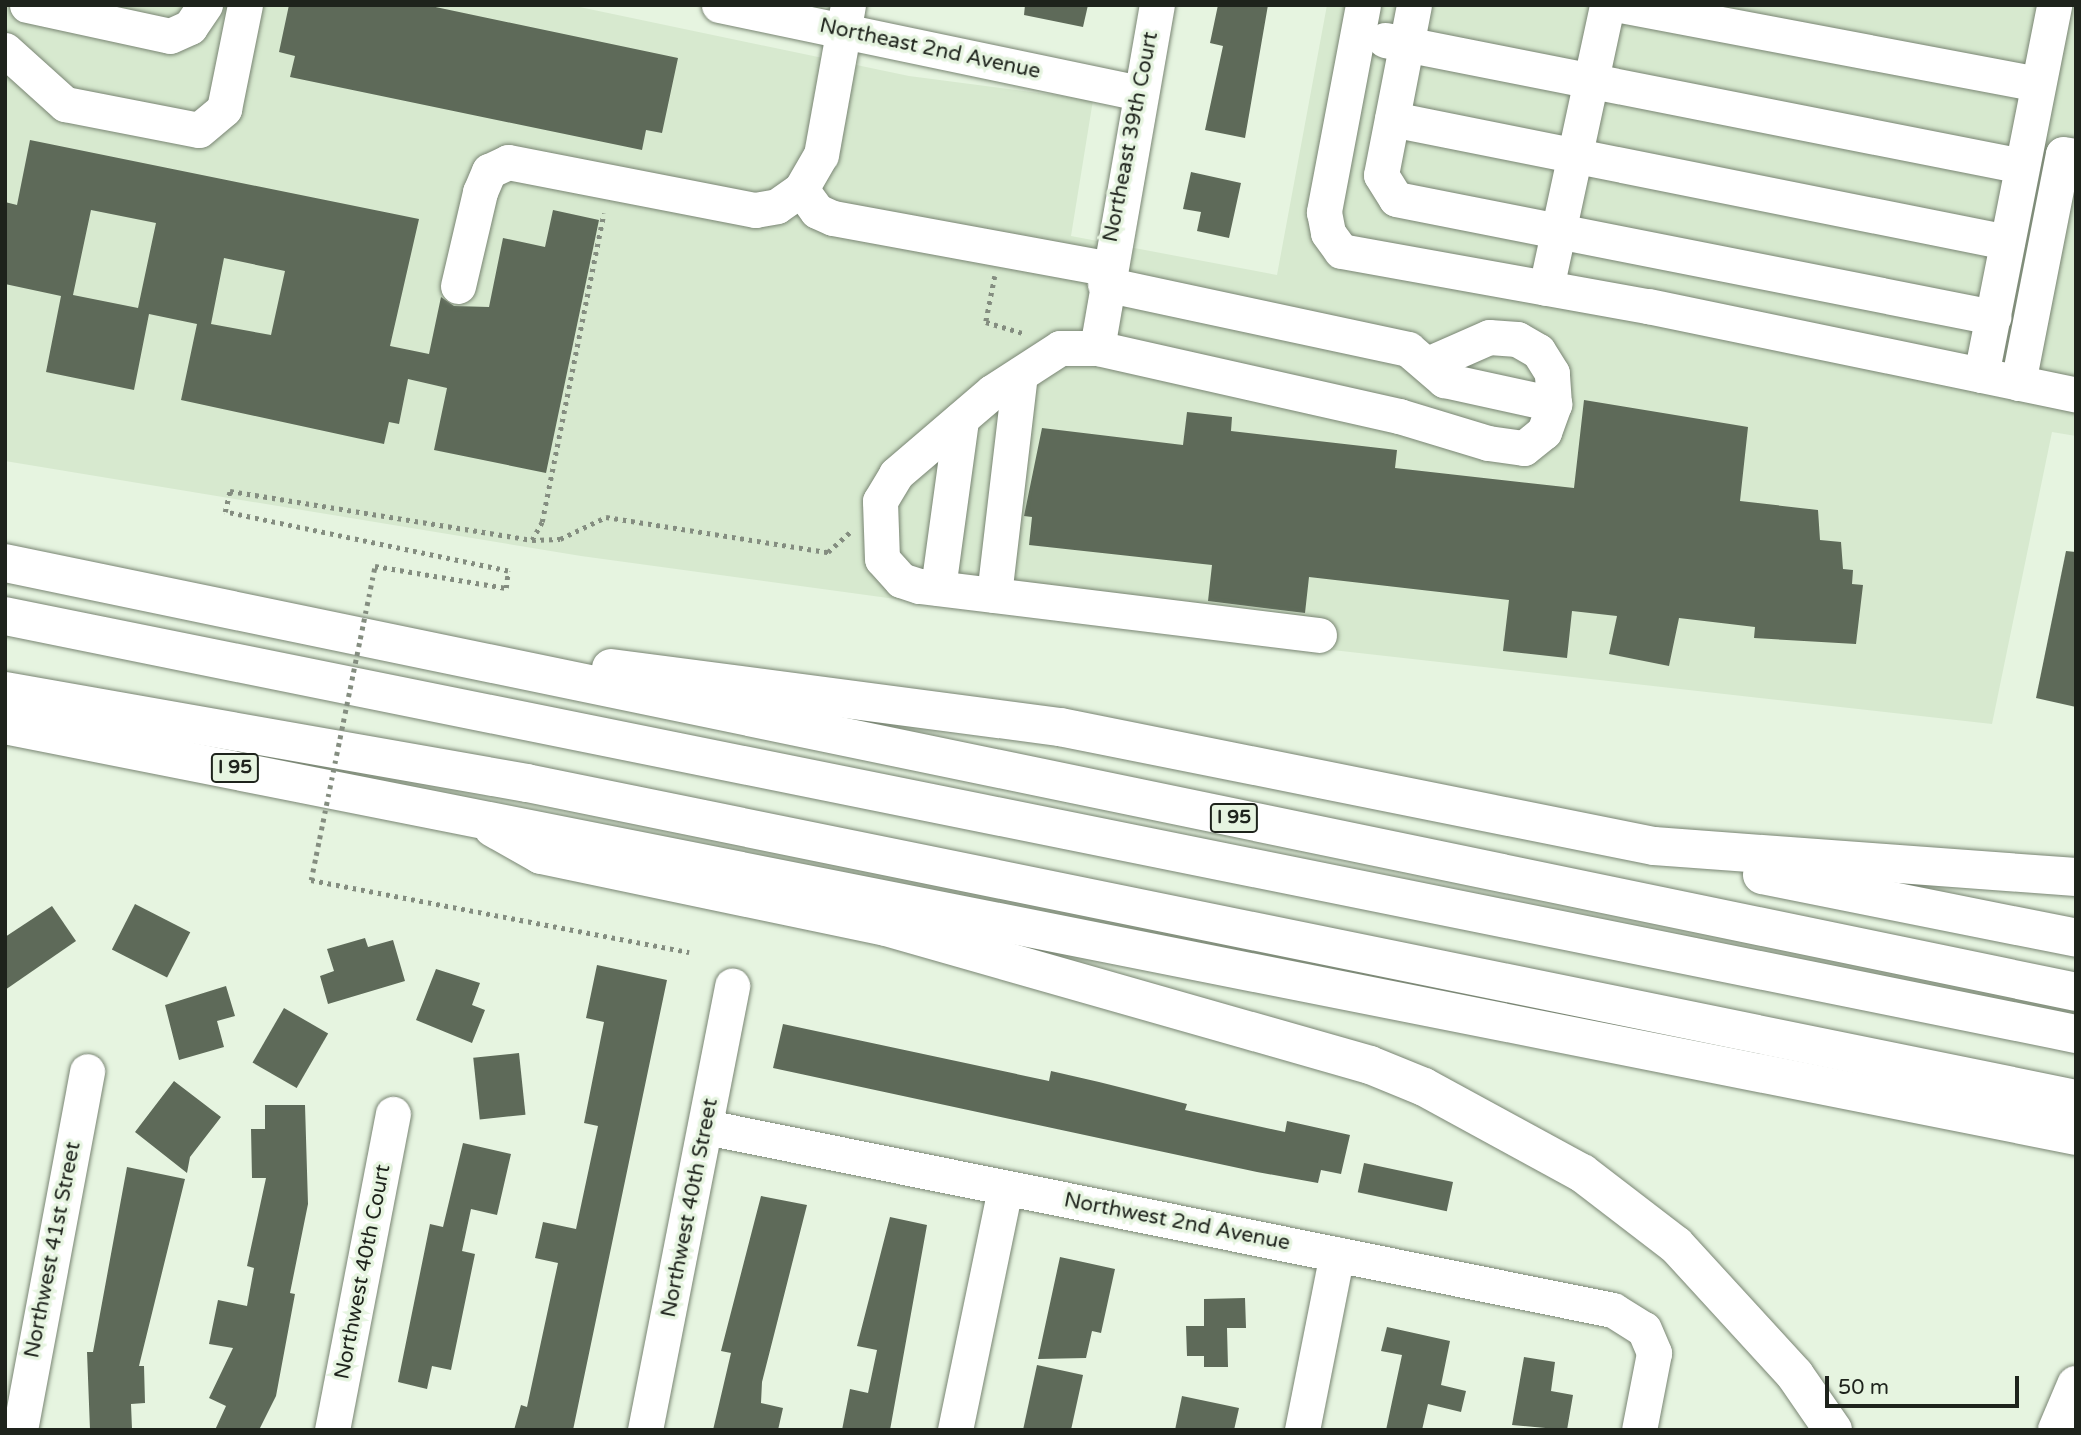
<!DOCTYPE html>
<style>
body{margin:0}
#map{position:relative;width:2081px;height:1435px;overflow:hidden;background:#e6f4e0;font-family:"Varela Round",sans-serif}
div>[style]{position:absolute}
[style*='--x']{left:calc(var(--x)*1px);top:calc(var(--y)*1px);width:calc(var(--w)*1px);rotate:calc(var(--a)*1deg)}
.built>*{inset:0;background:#d7e9cf}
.building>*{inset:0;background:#5e6a59;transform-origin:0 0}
.path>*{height:4.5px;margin-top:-2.25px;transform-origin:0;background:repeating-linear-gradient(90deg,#848d80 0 3.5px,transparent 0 8.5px)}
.roads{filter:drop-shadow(0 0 2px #798573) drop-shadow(0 0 2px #798573)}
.minor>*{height:35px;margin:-17.5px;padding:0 17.5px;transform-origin:17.5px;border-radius:17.5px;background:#fff}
.highway>*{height:38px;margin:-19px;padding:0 19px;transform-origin:19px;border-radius:19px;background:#fff}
.path-bridge>*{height:4.5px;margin-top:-2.25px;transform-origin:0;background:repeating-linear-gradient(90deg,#848d80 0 3.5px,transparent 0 8.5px)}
span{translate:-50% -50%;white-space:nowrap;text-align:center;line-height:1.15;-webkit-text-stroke:7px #e6f4e0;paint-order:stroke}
.shield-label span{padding:2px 5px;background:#e6f4e0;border:2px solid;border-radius:5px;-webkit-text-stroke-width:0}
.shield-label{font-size:19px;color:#1e231c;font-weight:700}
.street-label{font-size:21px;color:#1e231c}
.frame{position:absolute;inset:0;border:7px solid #1e231c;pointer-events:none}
.scale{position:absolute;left:1825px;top:1376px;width:194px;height:32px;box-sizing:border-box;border:4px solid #1e231c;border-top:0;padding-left:9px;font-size:21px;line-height:24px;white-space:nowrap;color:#1e231c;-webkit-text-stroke:5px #e6f4e0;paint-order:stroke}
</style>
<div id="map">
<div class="built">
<div style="clip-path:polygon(5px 5px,570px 5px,909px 76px,1093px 100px,1071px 236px,1277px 275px,1327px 5px,2076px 5px,2076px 436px,2052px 432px,1992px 724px,976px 610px,581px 556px,5px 461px)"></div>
</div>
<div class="building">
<div style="clip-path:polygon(289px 5px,426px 5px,678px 58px,662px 133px,646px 130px,642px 150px,290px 77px,295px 56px,279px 52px)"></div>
<div style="clip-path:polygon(1025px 5px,1088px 5px,1083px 27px,1024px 15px)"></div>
<div style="clip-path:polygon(1218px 5px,1268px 5px,1245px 138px,1205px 130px,1223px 46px,1210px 43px)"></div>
<div style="clip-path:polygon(evenodd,30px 140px,419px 219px,390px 346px,429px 354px,441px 297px,454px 306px,489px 307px,503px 238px,545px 247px,553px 210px,599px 220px,546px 473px,434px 450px,447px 388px,408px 379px,399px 424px,389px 422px,384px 444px,181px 400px,197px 324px,149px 314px,134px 390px,46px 372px,61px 296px,5px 284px,5px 202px,17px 205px,30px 140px,91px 210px,156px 223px,138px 308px,73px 295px,91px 210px,30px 140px,224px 258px,285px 271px,271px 335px,211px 324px,224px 258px)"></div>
<div style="clip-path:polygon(1191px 172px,1241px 183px,1229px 238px,1197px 231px,1201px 212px,1183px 209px)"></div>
<div style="clip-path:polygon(1584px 400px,1748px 427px,1740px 501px,1818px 510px,1820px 540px,1841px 542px,1843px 569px,1853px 570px,1852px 584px,1863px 585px,1856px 644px,1754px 638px,1755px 627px,1679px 618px,1669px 666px,1609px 654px,1617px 616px,1572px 611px,1567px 658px,1503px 651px,1509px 600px,1309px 577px,1305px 613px,1208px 601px,1212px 565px,1029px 545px,1032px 517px,1024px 516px,1042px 428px,1183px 445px,1187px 412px,1232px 417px,1231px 431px,1397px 450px,1395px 468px,1574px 488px)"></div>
<div style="clip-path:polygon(2066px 551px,2076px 552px,2076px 707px,2036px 698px)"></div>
<div style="left:135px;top:904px;width:62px;height:51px;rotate:27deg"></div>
<div style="clip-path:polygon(52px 906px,76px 941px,5px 990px,5px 937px)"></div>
<div style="clip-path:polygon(365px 938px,368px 947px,393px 940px,405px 981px,328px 1004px,320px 976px,334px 971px,327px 949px)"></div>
<div style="clip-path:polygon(597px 965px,667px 980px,573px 1430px,514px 1430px,521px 1405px,527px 1407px,558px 1263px,535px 1258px,543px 1222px,576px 1229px,598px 1126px,584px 1123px,604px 1022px,586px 1018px)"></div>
<div style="clip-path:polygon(436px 969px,480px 983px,472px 1005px,485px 1010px,472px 1043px,416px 1020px)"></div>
<div style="clip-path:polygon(226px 986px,235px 1016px,217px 1021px,224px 1047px,179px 1060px,165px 1005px)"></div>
<div style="left:284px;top:1008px;width:51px;height:63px;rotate:30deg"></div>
<div style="clip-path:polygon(783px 1024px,1049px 1081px,1051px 1071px,1099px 1082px,1187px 1104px,1185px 1110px,1285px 1132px,1287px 1121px,1350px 1135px,1341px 1174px,1321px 1170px,1318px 1183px,1257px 1172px,773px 1068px)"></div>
<div style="left:519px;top:1053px;width:62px;height:46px;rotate:84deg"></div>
<div style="clip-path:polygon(174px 1081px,221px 1117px,190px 1157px,187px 1173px,135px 1132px)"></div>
<div style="clip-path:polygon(265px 1105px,305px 1105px,308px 1204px,290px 1293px,295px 1294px,276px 1396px,259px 1430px,215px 1430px,226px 1406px,209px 1398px,233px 1348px,209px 1344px,218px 1300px,247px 1306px,254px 1268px,247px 1266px,266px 1178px,252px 1178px,251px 1129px,265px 1129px)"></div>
<div style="clip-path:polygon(463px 1143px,511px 1154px,497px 1215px,471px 1209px,462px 1251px,475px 1254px,451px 1370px,432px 1366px,427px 1389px,398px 1382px,430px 1224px,443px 1227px)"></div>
<div style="left:1364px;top:1163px;width:91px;height:30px;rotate:12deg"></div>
<div style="clip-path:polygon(127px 1167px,185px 1179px,139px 1366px,144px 1366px,145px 1403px,131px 1404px,132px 1429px,90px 1430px,87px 1352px,93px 1352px)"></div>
<div style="clip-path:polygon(761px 1196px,807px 1205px,762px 1382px,761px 1403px,783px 1408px,778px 1430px,713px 1430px,731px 1353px,721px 1351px)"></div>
<div style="clip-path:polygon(890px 1217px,927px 1225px,890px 1430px,842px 1430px,850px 1389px,868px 1393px,877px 1350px,857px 1346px)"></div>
<div style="clip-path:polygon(1060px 1257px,1115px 1269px,1101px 1333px,1092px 1331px,1086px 1358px,1038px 1359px)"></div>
<div style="clip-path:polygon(1245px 1298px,1246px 1328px,1227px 1328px,1228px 1367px,1204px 1367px,1204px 1356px,1187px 1356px,1186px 1326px,1204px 1326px,1204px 1299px)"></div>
<div style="clip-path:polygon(1387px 1327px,1450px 1341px,1441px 1385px,1466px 1391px,1461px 1412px,1428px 1404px,1422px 1430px,1386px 1430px,1402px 1355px,1381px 1351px)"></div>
<div style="clip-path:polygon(1524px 1357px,1555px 1362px,1551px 1391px,1573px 1395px,1567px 1430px,1512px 1425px)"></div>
<div style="clip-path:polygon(1037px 1365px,1083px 1375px,1071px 1430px,1023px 1430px)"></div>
<div style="clip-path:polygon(1182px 1396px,1239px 1408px,1234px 1430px,1175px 1430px)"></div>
</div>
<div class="path">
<div style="--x:995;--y:276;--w:47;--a:101.1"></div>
<div style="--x:986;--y:322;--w:42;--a:16.7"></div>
<div style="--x:532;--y:540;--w:28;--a:-2"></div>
<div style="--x:560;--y:539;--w:51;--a:-25.6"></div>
<div style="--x:606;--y:517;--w:225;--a:9"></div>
<div style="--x:828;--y:552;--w:31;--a:-42"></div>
<div style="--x:375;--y:566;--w:133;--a:9.5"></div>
<div style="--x:506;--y:588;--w:17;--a:-83"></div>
<div style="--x:508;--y:571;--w:289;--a:-168.2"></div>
<div style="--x:225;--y:512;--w:22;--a:-77"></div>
<div style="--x:230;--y:491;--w:306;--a:9.2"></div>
<div style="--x:532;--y:540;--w:21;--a:-61"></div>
<div style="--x:542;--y:522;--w:315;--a:-78.7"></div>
<div style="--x:311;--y:880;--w:385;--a:10.8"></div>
</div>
<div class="roads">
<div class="minor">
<div style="--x:27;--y:5;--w:146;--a:12.2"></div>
<div style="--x:170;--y:36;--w:22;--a:-24"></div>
<div style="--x:190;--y:27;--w:27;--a:-56"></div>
<div style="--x:719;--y:5;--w:430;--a:11.8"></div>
<div style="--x:1363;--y:5;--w:211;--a:100.7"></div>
<div style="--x:1324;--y:212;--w:21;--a:79"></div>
<div style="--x:1328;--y:233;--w:22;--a:54"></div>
<div style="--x:1341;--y:251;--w:312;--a:10.2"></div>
<div style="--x:1648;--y:306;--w:437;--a:11.7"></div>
<div style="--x:1414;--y:5;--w:173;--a:101"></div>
<div style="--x:1381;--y:175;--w:28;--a:58"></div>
<div style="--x:1396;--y:199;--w:609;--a:11.18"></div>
<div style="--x:1620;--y:5;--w:425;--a:10.7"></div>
<div style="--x:1385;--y:40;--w:649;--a:11.19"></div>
<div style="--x:5;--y:50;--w:81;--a:42"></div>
<div style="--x:65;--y:104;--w:136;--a:11"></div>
<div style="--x:199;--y:130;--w:33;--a:-40"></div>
<div style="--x:224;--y:109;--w:106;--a:-78.6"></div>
<div style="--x:1392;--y:119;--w:627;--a:11.31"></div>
<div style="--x:801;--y:189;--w:27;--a:54"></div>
<div style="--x:817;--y:211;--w:17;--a:24"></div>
<div style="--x:833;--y:218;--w:278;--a:10.4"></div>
<div style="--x:1105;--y:284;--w:310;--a:12.1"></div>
<div style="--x:1408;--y:349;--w:48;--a:40.7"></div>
<div style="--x:1444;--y:380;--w:113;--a:12.3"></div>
<div style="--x:458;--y:286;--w:97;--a:-76.8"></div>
<div style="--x:480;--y:192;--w:23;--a:-67"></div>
<div style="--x:489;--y:171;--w:21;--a:-25"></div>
<div style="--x:508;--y:162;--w:252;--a:11"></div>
<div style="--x:755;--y:210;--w:22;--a:-10"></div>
<div style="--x:777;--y:206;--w:29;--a:-35"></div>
<div style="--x:801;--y:189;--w:39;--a:-60"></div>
<div style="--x:821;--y:155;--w:152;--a:-79.8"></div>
<div style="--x:1546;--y:288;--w:289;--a:-77.8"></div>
<div style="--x:1097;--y:348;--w:348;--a:-80.1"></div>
<div style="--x:1981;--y:375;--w:377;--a:-78.8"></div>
<div style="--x:2018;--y:383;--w:233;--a:-78.9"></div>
<div style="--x:2063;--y:154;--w:13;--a:9"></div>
<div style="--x:938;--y:588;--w:171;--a:-82.2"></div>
<div style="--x:994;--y:595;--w:222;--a:-83.3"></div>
<div style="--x:1319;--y:635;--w:403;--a:-173"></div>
<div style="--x:919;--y:586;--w:19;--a:-162"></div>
<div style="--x:901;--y:580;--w:28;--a:-132"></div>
<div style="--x:882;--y:559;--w:58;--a:-92"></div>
<div style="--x:880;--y:501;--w:31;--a:-59"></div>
<div style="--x:896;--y:474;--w:126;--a:-40.5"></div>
<div style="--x:992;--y:392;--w:81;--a:-32.9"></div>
<div style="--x:1060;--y:348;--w:37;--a:0"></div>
<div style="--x:1097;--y:348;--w:310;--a:12.7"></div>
<div style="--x:1399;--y:416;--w:93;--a:16.9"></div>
<div style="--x:1488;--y:443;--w:36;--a:8"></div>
<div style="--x:1524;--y:448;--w:26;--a:-39"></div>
<div style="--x:1544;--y:432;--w:30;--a:-70"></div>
<div style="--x:1554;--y:404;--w:31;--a:-94"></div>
<div style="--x:1552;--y:373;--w:26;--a:-122"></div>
<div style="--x:1538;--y:351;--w:24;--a:-150"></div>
<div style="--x:1517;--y:339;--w:28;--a:-176"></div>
<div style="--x:1489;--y:337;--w:64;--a:156.2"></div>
<div style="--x:706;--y:1127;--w:925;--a:11.41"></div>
<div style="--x:1613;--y:1310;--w:36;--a:32"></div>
<div style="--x:1644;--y:1329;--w:26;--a:67"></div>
<div style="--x:1654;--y:1353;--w:78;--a:101"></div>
<div style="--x:20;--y:1430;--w:365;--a:-79.4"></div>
<div style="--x:332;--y:1430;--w:322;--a:-79.1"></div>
<div style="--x:645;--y:1430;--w:453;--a:-78.9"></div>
<div style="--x:955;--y:1430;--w:247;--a:-78.3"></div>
<div style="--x:1302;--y:1430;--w:179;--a:-78.8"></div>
</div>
<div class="highway">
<div style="--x:5;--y:563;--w:2115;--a:11.7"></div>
<div style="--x:5;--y:616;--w:2113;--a:11.41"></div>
<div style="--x:611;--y:668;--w:453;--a:7.5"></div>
<div style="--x:1060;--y:727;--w:606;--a:11.33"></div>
<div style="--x:1654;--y:846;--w:423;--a:4.2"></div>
<div style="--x:5;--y:691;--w:530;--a:10"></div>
<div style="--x:527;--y:783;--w:1581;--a:11.53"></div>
<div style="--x:5;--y:725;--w:2111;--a:11.22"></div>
<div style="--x:493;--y:828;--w:55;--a:29.4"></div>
<div style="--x:541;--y:855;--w:352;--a:11.8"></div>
<div style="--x:886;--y:927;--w:503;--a:15.91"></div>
<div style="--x:1370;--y:1065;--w:58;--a:22.2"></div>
<div style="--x:1424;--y:1087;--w:180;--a:28.6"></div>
<div style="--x:1582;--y:1173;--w:118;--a:37.5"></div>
<div style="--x:1676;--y:1245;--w:176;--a:47.5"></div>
<div style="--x:1795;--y:1375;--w:67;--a:55.4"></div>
<div style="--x:1762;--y:875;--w:320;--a:11.3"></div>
<div style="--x:2057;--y:1430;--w:49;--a:-67.1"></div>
</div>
</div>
<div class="path-bridge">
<div style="--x:311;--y:880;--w:320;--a:-78.5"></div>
</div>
<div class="shield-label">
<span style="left:235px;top:768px">I 95</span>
<span style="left:1234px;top:818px">I 95</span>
</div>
<div class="street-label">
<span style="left:930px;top:49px;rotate:12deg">Northeast 2nd Avenue</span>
<span style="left:1131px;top:137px;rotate:-79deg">Northeast 39th Court</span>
<span style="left:690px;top:1208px;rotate:-79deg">Northwest 40th Street</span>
<span style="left:1177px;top:1222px;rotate:11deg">Northwest 2nd Avenue</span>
<span style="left:53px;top:1250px;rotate:-79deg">Northwest 41st Street</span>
<span style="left:363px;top:1272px;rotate:-79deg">Northwest 40th Court</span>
</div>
<div class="frame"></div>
<div class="scale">50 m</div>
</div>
